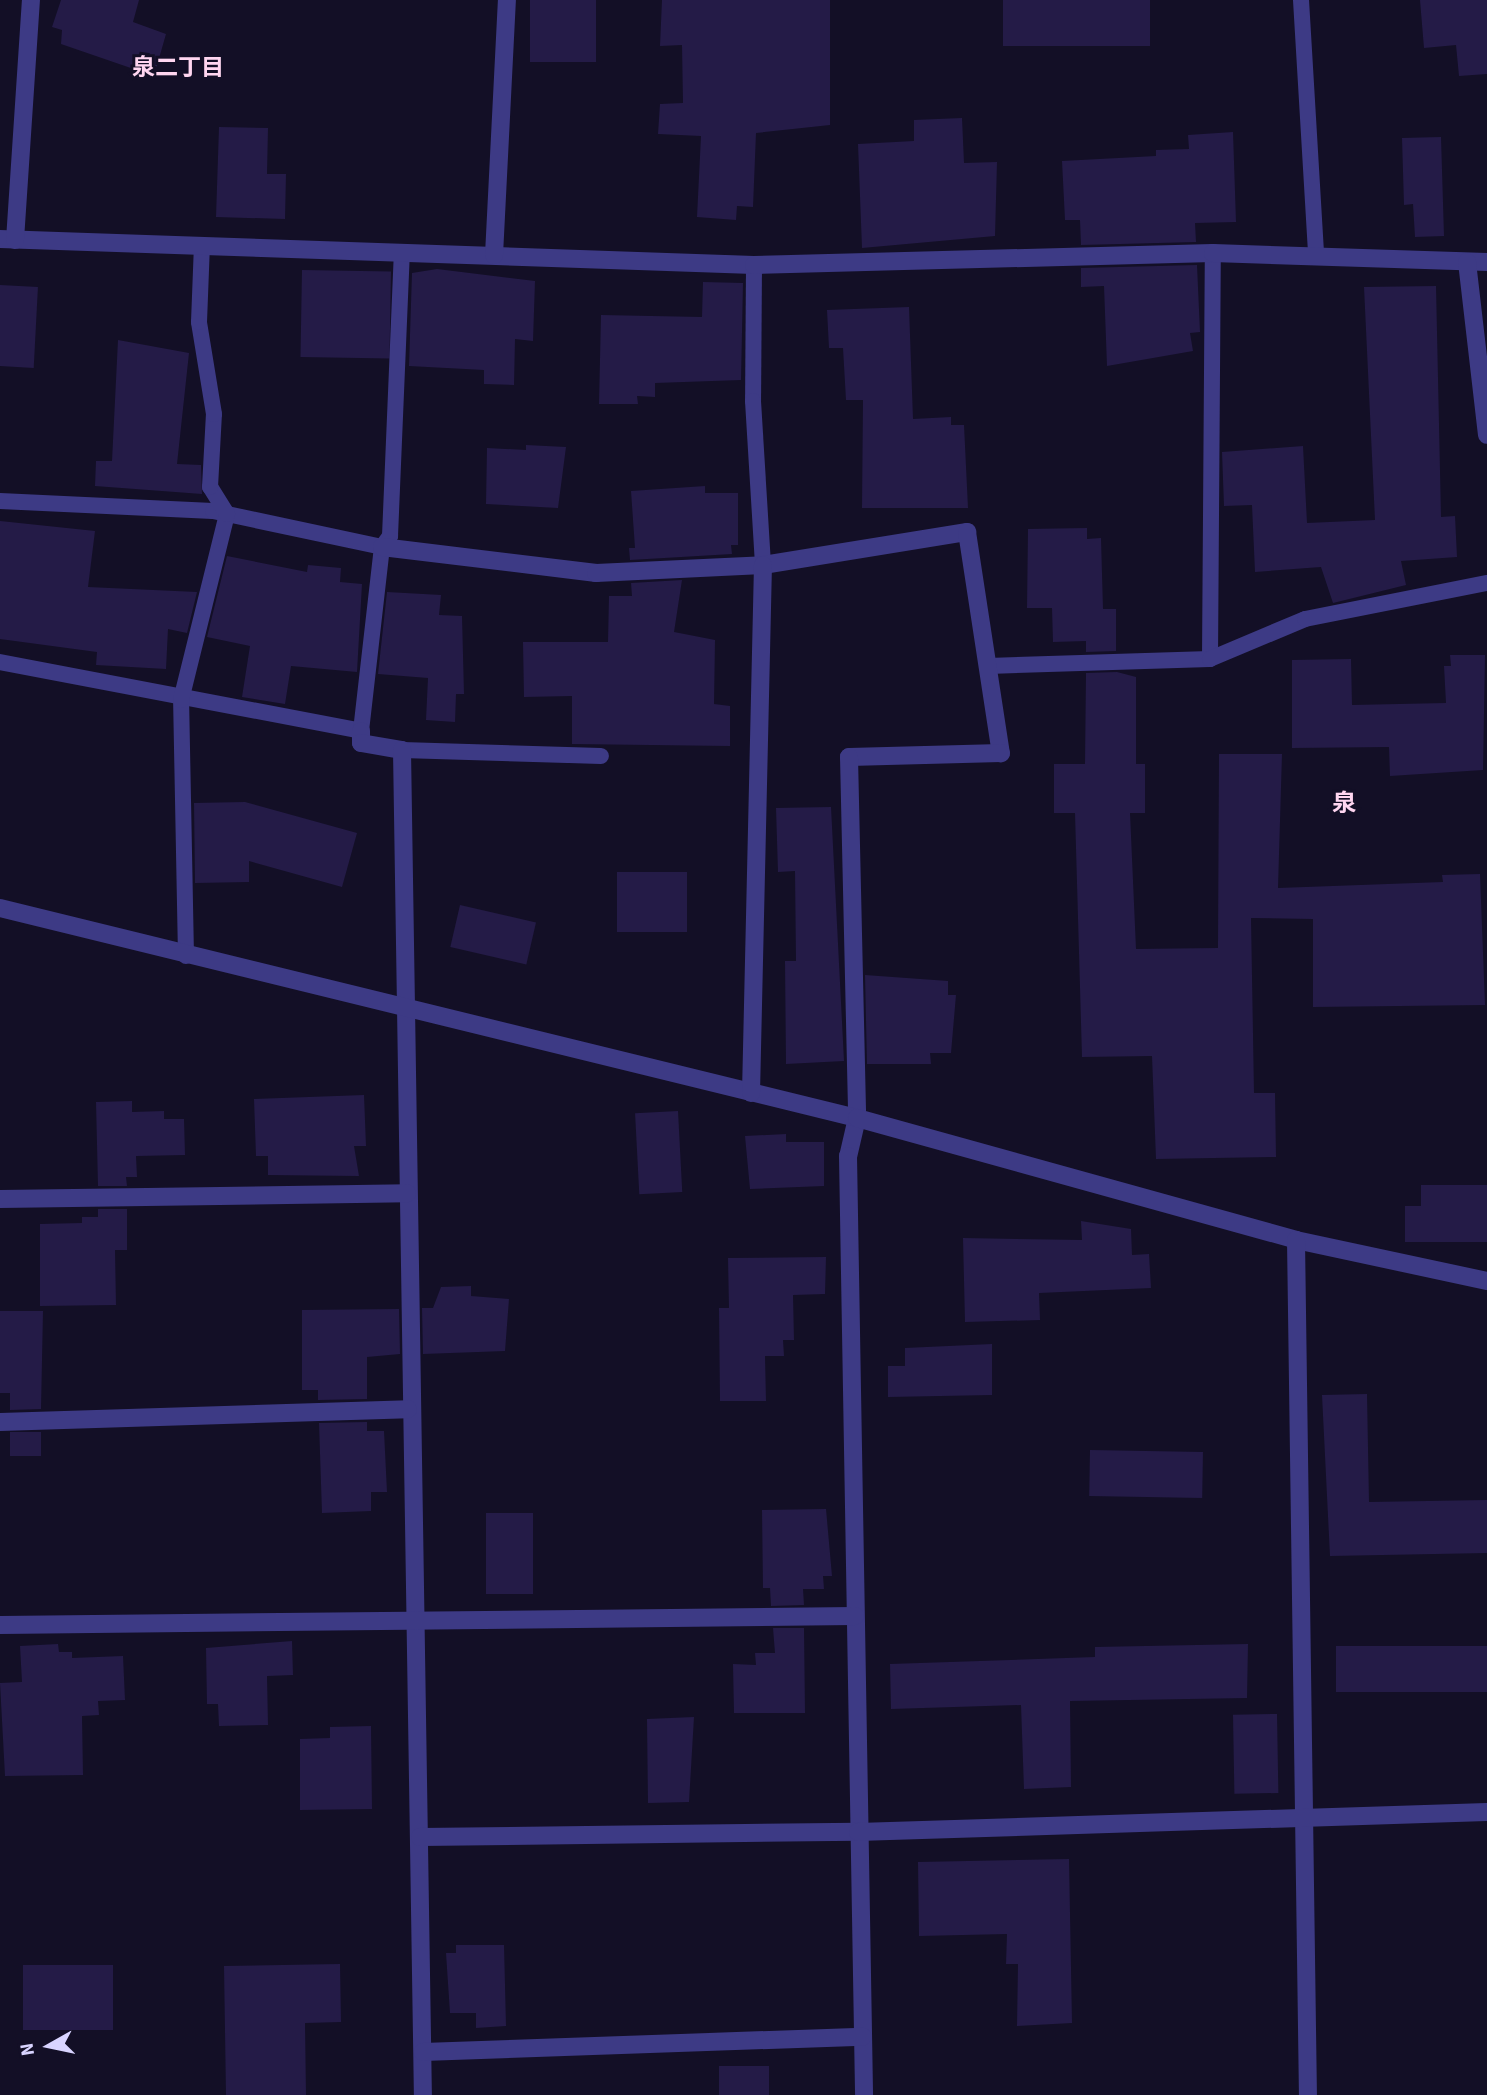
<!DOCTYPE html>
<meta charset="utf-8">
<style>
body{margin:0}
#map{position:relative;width:1487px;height:2095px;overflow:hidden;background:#130f26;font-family:"Source Sans 3","Noto Sans JP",sans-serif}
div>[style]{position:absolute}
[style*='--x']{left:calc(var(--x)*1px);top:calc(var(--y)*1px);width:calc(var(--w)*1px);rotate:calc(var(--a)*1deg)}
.building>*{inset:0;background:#241b47;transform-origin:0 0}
.lane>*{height:16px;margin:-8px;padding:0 8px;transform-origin:8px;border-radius:8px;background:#3d3a85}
.street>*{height:18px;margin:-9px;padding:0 9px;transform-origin:9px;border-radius:9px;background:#3d3a85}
span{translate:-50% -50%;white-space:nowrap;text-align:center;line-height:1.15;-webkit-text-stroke:6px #130f26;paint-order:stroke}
.neighbourhood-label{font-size:23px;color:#ffd6f0;font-weight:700}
.quarter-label{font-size:24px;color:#ffd6f0;font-weight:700}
.north{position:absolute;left:14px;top:2011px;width:70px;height:70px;-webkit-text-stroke:5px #130f26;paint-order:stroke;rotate:261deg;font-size:19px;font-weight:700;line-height:28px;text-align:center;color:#d9d4ff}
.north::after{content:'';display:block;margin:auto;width:24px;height:32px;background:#d9d4ff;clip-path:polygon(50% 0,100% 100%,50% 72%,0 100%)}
</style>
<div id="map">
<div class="building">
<div style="clip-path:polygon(61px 0,139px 0,133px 22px,166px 34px,154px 76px,61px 44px,62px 30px,52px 27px)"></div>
<div style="left:530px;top:0;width:66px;height:62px"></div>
<div style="clip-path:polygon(662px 0,830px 0,830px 125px,756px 133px,753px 207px,737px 206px,736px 220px,697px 217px,701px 136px,658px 134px,660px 104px,683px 103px,682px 45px,660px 46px)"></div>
<div style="left:1003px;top:0;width:147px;height:46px"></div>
<div style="clip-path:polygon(1420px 0,1487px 0,1487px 74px,1459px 76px,1456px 45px,1424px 48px)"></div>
<div style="clip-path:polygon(962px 118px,964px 163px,997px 162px,995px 236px,862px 248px,858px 144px,914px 141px,914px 120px)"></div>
<div style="clip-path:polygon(219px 127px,268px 128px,267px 174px,286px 174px,285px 219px,216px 217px)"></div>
<div style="clip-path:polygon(1233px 132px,1236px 222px,1195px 223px,1196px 242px,1081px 245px,1080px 220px,1065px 220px,1062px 161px,1156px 156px,1156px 150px,1189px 149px,1188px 135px)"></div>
<div style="clip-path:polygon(1441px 137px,1444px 236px,1415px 237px,1413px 204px,1404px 205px,1402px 138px)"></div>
<div style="clip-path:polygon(1197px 265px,1200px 332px,1190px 333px,1193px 351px,1107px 366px,1104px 286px,1081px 287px,1081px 268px)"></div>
<div style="clip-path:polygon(437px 269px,535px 281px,533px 341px,515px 339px,514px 385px,484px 384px,484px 370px,409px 366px,412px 273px)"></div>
<div style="left:302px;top:270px;width:89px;height:87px;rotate:1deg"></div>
<div style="clip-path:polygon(703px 282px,743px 283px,741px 380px,655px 383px,655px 397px,637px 396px,638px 404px,599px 404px,601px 315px,702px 317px)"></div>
<div style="left:0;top:285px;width:38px;height:81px;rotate:3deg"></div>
<div style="clip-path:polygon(1436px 286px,1441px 517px,1455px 516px,1457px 557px,1401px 561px,1406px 585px,1333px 603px,1321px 567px,1255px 572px,1252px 505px,1224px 506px,1222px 452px,1303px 446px,1307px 523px,1375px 520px,1364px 287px)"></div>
<div style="clip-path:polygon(909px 307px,913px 419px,951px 417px,951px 425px,964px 425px,968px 508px,862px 508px,863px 400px,846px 400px,843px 348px,829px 348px,827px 310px)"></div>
<div style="clip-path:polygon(118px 340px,189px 353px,177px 464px,201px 465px,202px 494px,95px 486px,96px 461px,112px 461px)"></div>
<div style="clip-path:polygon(526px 445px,566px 447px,558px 508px,486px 504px,487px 448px,526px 450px)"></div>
<div style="clip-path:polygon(705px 486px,705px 493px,738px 493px,738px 545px,731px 545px,732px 554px,630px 560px,629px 548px,635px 548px,631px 491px)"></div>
<div style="clip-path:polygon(0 521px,95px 531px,88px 587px,197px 592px,187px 633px,168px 629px,166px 669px,96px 665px,97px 652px,0 639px)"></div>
<div style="clip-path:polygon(1087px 528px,1087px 539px,1101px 538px,1103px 609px,1116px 609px,1116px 651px,1086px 652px,1086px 641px,1053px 642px,1052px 608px,1027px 608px,1028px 529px)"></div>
<div style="clip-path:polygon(227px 556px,307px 572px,308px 565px,341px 568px,340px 582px,362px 584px,357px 672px,291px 666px,285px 704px,242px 697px,250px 646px,207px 637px)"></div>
<div style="clip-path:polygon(682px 580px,674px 632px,715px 640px,714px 704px,730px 706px,730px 746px,572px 744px,572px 696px,524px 697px,523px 642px,608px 642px,609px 596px,632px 596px,631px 583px)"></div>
<div style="clip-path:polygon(387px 592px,441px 595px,439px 615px,462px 616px,464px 694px,456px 694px,455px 722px,426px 720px,428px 678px,378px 674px)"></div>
<div style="clip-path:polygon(1450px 655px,1485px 655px,1483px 770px,1390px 776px,1389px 747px,1292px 748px,1292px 660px,1351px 659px,1352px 705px,1446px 703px,1444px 666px,1451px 666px)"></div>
<div style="clip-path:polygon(1117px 672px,1136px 677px,1136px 764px,1145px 764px,1145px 813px,1130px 813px,1136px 949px,1218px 948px,1219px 754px,1282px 754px,1278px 888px,1443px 882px,1442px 875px,1480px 874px,1485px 1005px,1313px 1007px,1313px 919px,1251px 918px,1254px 1093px,1275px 1093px,1276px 1157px,1156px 1159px,1152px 1056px,1082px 1057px,1075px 813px,1054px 813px,1054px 764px,1085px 764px,1086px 673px)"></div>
<div style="clip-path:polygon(245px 802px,357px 833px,342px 887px,249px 861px,249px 882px,195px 883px,194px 803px)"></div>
<div style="clip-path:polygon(831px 807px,844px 1061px,786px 1064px,785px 961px,796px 961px,795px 871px,778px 872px,776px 808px)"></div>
<div style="left:617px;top:872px;width:70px;height:60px"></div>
<div style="left:460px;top:905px;width:78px;height:43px;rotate:13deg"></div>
<div style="clip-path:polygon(865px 975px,948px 981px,948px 995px,956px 995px,951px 1053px,930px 1053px,931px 1064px,867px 1064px)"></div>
<div style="clip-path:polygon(364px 1095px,366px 1146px,354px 1146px,359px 1176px,268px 1175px,268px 1156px,256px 1156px,254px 1099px)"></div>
<div style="clip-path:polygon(132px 1101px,132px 1112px,164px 1111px,164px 1119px,184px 1119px,185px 1155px,136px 1156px,137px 1177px,126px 1177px,127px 1186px,98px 1186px,96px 1102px)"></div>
<div style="left:678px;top:1111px;width:81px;height:43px;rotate:87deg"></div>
<div style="clip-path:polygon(786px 1134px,786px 1142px,824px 1142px,824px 1186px,750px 1189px,745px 1136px)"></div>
<div style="clip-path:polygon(1421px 1185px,1487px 1185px,1487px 1242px,1405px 1242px,1405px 1206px,1421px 1206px)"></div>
<div style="clip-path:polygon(98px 1209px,127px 1209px,127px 1250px,115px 1250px,116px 1305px,40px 1306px,40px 1224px,82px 1223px,82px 1217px,98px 1217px)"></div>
<div style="clip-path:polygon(1081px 1221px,1131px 1229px,1132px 1255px,1149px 1254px,1151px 1288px,1039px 1293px,1040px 1320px,965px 1322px,963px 1238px,1082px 1240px)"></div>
<div style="clip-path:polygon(826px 1257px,825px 1294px,793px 1295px,794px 1340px,783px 1340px,784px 1356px,765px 1356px,766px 1401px,720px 1401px,719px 1308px,729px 1308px,728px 1258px)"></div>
<div style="clip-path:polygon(471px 1286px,471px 1296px,509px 1299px,505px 1351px,423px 1354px,422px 1308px,433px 1308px,441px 1287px)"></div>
<div style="clip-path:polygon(399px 1309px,400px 1354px,367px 1357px,367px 1399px,318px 1400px,318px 1390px,302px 1390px,302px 1310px)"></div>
<div style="clip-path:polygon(0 1311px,43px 1311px,41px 1409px,10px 1410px,10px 1393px,0 1393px)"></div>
<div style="clip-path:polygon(992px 1344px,992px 1395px,888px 1397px,888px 1366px,905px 1366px,905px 1348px)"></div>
<div style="clip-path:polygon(1367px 1394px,1369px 1502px,1487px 1500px,1487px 1553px,1330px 1556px,1322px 1395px)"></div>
<div style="clip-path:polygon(367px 1422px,367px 1431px,384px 1431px,387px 1492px,371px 1492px,371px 1511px,322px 1513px,319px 1423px)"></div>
<div style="left:41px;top:1432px;width:24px;height:31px;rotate:90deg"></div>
<div style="left:1090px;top:1450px;width:113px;height:46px;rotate:1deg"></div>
<div style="clip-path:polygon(826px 1509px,832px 1576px,823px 1576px,824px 1589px,803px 1589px,804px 1605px,771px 1606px,770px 1588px,763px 1588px,762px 1510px)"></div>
<div style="left:533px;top:1513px;width:81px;height:47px;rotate:90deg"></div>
<div style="clip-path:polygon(773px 1628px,804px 1628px,805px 1713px,734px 1713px,733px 1664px,756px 1665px,755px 1653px,775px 1653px)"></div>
<div style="clip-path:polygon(292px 1641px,293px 1675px,267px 1676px,268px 1725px,219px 1726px,218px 1704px,207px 1704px,206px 1648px)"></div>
<div style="clip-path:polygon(58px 1644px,59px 1652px,72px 1652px,72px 1658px,123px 1656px,125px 1700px,98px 1701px,99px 1715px,82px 1716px,83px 1775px,5px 1776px,0 1683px,22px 1682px,20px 1646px)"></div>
<div style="clip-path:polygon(1248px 1644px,1247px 1698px,1070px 1701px,1071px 1787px,1024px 1789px,1021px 1705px,891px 1709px,890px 1664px,1095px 1657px,1095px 1647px)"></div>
<div style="left:1487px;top:1646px;width:46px;height:151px;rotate:90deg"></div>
<div style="left:1277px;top:1714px;width:79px;height:44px;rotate:89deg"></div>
<div style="clip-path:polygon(694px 1717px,689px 1802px,648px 1803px,647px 1719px)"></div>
<div style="clip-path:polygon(371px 1726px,372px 1809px,300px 1810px,300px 1739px,330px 1738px,330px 1727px)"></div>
<div style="clip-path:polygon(1069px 1859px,1072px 2023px,1017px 2026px,1018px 1964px,1006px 1964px,1007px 1934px,919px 1936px,918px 1862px)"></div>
<div style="clip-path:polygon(456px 1945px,504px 1945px,506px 2026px,476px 2028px,476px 2013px,450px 2013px,446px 1953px,456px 1953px)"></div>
<div style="clip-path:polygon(340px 1964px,341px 2022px,305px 2023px,306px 2095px,226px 2095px,224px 1966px)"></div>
<div style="left:113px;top:1965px;width:65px;height:90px;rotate:90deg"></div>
<div style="left:719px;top:2066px;width:50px;height:29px"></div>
</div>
<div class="lane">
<div style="--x:1301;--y:0;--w:254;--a:86.6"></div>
<div style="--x:754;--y:265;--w:136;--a:90.4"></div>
<div style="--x:753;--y:401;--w:164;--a:86.5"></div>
<div style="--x:0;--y:501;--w:213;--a:2.7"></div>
<div style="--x:213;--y:511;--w:173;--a:12"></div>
<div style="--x:1210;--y:659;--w:406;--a:-89.6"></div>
<div style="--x:0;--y:662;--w:368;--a:10.8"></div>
<div style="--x:361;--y:731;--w:185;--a:-83.5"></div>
<div style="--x:382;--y:547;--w:14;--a:-54"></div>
<div style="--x:390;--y:536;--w:282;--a:-87.6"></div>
<div style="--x:988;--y:666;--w:222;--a:-1.8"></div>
<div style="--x:1210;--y:659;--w:103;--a:-22.8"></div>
<div style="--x:1305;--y:619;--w:186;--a:-11.2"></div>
<div style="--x:402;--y:750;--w:199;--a:1.7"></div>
<div style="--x:186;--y:956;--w:256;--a:-91.1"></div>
<div style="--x:181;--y:700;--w:192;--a:-76.1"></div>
<div style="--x:227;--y:514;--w:32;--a:-122"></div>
<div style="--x:210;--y:487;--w:73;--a:-86.9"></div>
<div style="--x:214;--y:414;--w:93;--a:-99.3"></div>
<div style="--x:199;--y:322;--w:77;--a:-87.8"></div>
</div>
<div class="street">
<div style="--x:0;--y:239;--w:754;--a:1.97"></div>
<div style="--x:754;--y:265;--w:459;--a:-1.5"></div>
<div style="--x:1213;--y:253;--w:274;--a:1.9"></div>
<div style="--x:15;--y:240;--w:241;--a:-86.2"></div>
<div style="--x:494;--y:255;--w:255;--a:-87.1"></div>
<div style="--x:1467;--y:262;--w:174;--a:83.4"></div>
<div style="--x:382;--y:547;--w:216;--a:6.9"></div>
<div style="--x:596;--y:573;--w:167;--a:-2.7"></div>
<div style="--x:763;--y:565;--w:207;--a:-9.2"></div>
<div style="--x:967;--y:532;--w:224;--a:81.3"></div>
<div style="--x:1001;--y:753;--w:152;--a:178.5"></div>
<div style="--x:849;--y:757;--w:361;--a:88.7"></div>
<div style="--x:857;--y:1118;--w:39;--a:103"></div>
<div style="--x:848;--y:1156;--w:939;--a:89.02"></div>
<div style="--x:361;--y:731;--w:12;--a:90"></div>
<div style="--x:361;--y:743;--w:42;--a:9.7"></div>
<div style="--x:402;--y:750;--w:1345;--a:89.11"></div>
<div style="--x:0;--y:908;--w:882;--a:13.77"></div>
<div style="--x:857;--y:1118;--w:456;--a:15.5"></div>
<div style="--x:1296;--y:1240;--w:195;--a:12.1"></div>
<div style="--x:751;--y:1093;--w:528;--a:-88.7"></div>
<div style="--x:0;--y:1199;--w:407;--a:-0.8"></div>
<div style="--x:1296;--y:1240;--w:855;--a:89.2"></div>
<div style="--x:0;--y:1422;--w:408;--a:-1.8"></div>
<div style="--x:0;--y:1625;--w:855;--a:-0.6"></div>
<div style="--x:420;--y:1837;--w:438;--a:-0.7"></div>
<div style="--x:858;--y:1832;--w:629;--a:-1.82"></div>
<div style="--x:423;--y:2052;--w:440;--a:-2"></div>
</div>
<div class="neighbourhood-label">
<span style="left:178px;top:68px">泉二丁目</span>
</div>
<div class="quarter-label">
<span style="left:1344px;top:804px">泉</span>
</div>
<div class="north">N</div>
</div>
